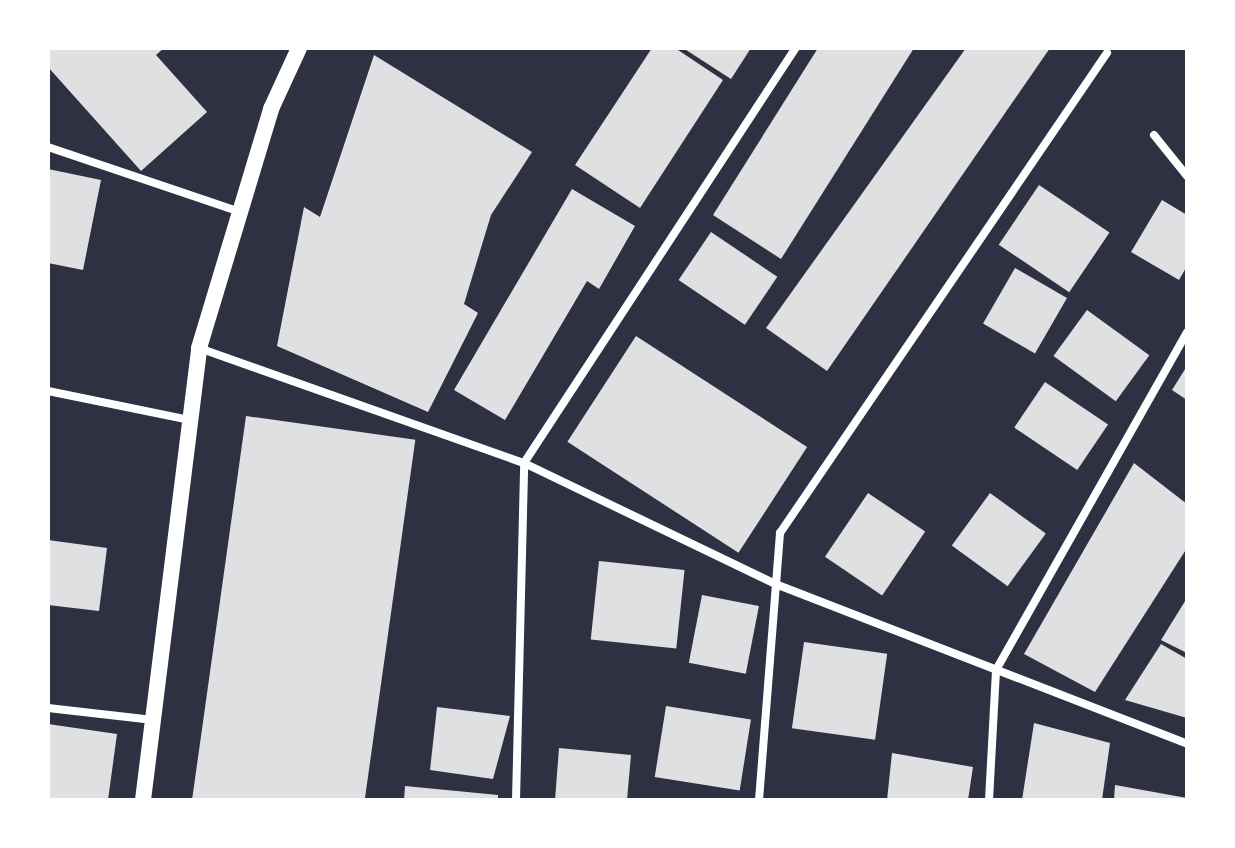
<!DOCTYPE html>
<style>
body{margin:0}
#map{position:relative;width:1235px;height:848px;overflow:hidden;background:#2d3142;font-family:Mulish,sans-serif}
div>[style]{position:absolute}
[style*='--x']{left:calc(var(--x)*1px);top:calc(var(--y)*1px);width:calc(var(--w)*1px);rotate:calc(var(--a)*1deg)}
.building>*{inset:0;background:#e0e0e3;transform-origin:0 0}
.minor>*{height:8px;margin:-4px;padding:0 4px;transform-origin:4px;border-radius:4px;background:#fff}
.secondary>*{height:16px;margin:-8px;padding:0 8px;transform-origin:8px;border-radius:8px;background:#fff}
span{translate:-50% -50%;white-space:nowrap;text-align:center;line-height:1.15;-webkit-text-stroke:7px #fff;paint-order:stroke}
.frame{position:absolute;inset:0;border:50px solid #fff;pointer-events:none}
</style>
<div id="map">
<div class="building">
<div style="clip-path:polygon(48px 48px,164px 48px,156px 55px,207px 112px,141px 171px,48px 67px)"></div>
<div style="clip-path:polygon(652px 48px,675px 48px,723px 80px,640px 208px,575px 165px)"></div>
<div style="clip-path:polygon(683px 48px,751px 48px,731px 79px)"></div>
<div style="clip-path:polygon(818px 48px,914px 48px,781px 259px,713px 215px)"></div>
<div style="clip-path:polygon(966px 48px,1050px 48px,827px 371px,766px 328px)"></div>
<div style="clip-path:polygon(374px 55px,532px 152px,491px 215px,464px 304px,478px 313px,428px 412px,277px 346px,304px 207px,320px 217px)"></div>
<div style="clip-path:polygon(48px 169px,101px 180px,83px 270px,48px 263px)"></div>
<div style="left:1039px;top:185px;width:85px;height:72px;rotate:34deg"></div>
<div style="clip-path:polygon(572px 189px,635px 226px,599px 289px,587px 281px,505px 420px,454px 390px)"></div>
<div style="clip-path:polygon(1162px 200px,1187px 215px,1187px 266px,1179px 280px,1131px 252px)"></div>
<div style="left:711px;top:232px;width:80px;height:58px;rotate:34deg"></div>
<div style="left:1015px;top:268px;width:60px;height:64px;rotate:30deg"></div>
<div style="left:1087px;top:310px;width:77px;height:57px;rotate:36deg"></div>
<div style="left:636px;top:336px;width:204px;height:126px;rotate:33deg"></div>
<div style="clip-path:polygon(1187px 366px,1187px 400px,1172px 390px)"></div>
<div style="left:1045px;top:382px;width:76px;height:55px;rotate:34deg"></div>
<div style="left:246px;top:416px;width:171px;height:388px;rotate:8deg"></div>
<div style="clip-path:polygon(1134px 463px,1187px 504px,1187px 548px,1095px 692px,1024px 654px)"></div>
<div style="left:868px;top:493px;width:69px;height:77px;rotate:34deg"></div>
<div style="left:990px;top:493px;width:69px;height:65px;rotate:36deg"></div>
<div style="clip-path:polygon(48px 540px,107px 548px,99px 611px,48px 605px)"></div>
<div style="left:599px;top:561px;width:86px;height:79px;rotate:6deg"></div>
<div style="left:702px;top:595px;width:58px;height:69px;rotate:11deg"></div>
<div style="clip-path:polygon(1187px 598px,1187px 653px,1161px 640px)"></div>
<div style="left:804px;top:642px;width:84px;height:87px;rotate:8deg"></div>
<div style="clip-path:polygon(1161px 644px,1187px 659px,1187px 718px,1125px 700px)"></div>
<div style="left:666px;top:706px;width:86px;height:72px;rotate:9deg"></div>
<div style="clip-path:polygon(437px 707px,510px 716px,493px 779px,430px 770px)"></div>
<div style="clip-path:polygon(1034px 723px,1110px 743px,1102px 800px,1022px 800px)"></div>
<div style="clip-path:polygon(48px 724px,117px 734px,108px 800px,48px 800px)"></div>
<div style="clip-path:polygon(559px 748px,631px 755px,627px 800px,555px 800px)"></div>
<div style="clip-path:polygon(892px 753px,973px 767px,968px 800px,887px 800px)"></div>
<div style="clip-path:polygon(1115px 785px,1187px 798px,1187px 800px,1114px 800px)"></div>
<div style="clip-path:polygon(405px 786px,498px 795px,498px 800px,404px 800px)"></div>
</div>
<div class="minor">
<div style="--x:1154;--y:135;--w:53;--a:51.2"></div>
<div style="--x:48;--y:147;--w:203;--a:18.7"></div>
<div style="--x:199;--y:348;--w:345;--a:19.5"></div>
<div style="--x:524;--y:463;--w:282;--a:25.7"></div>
<div style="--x:778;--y:585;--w:439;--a:21.2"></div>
<div style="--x:48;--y:391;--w:144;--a:11.6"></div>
<div style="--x:48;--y:708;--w:106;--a:6.5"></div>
<div style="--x:516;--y:800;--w:337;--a:-88.6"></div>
<div style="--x:524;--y:463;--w:496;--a:-56.8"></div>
<div style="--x:759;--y:800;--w:268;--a:-85.5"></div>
<div style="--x:780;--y:533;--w:581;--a:-55.74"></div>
<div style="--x:989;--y:800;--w:130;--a:-86.9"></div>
<div style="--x:996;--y:670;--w:388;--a:-60.5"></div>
</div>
<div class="secondary">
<div style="--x:143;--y:800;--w:455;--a:-82.9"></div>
<div style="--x:199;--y:348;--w:250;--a:-73.2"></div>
<div style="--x:271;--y:109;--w:67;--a:-65.3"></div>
</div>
<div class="frame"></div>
</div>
